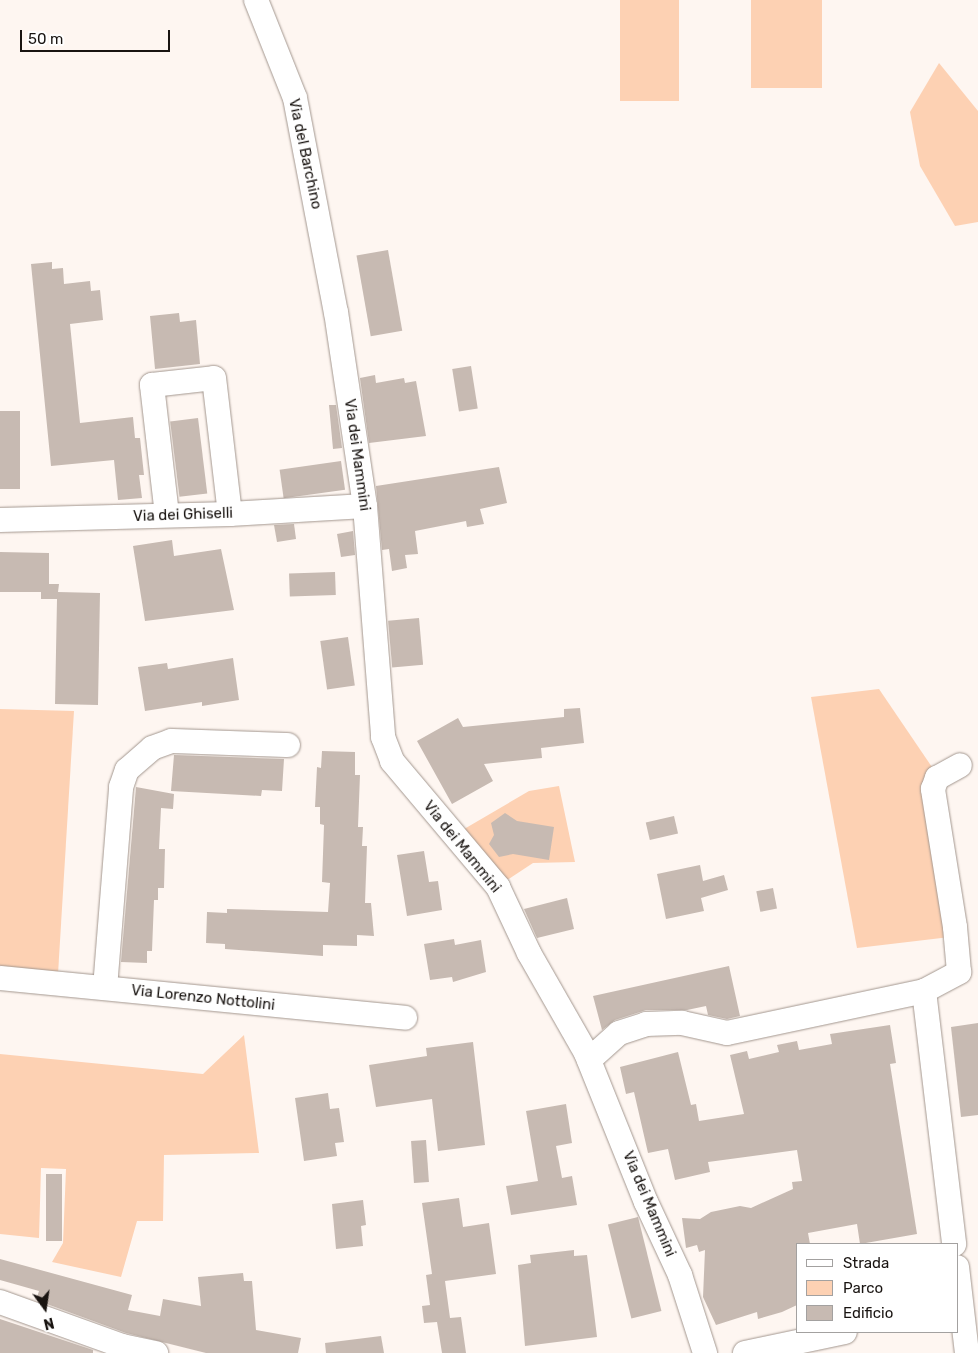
<!DOCTYPE html>
<style>
body{margin:0}
#map{position:relative;width:978px;height:1353px;overflow:hidden;background:#fef6f1;font-family:Rubik,sans-serif}
div>[style]{position:absolute}
[style*='--x']{left:calc(var(--x)*1px);top:calc(var(--y)*1px);width:calc(var(--w)*1px);rotate:calc(var(--a)*1deg)}
.green>*{inset:0;background:#fdd1b3;transform-origin:0 0}
.building>*{inset:0;background:#c7bab2;transform-origin:0 0}
.roads{filter:drop-shadow(0 0 1px #a3978f) drop-shadow(0 0 1px #a3978f)}
.minor>*{height:24px;margin:-12px;padding:0 12px;transform-origin:12px;border-radius:12px;background:#fff}
span{translate:-50% -50%;white-space:nowrap;text-align:center;line-height:1.15;-webkit-text-stroke:4px #fff;paint-order:stroke}
.street-label{font-size:15px;color:#191411}
.legend{position:absolute;left:796px;top:1243px;width:162px;height:90px;box-sizing:border-box;background:#fff;border:1px solid #a3a1a0;margin:0;padding:6px 9px;list-style:none;font-size:15px;color:#191411}
.legend li{display:flex;align-items:center;gap:10px;height:25px}
.legend b{width:25px;border:1px solid #a3a1a0}
.north{position:absolute;left:20px;top:1283px;width:50px;height:50px;-webkit-text-stroke:4px #fff;paint-order:stroke;rotate:166deg;font-size:14px;font-weight:700;line-height:20px;text-align:center;color:#191411}
.north::after{content:'';display:block;margin:auto;width:18px;height:22px;background:#191411;clip-path:polygon(50% 0,100% 100%,50% 72%,0 100%)}
.scale{position:absolute;left:20px;top:30px;width:150px;height:22px;box-sizing:border-box;border:2px solid #191411;border-top:0;padding-left:6px;font-size:15px;line-height:18px;white-space:nowrap;color:#191411;-webkit-text-stroke:4px #fff;paint-order:stroke}
</style>
<div id="map">
<div class="green">
<div style="left:620px;top:0;width:59px;height:101px"></div>
<div style="left:751px;top:0;width:71px;height:88px"></div>
<div style="clip-path:polygon(939px 63px,978px 111px,978px 222px,955px 226px,920px 166px,910px 112px)"></div>
<div style="clip-path:polygon(879px 689px,936px 773px,950px 937px,857px 948px,811px 697px)"></div>
<div style="clip-path:polygon(0 709px,74px 711px,58px 974px,0 969px)"></div>
<div style="clip-path:polygon(559px 786px,575px 862px,533px 863px,501px 884px,459px 832px,529px 791px)"></div>
<div style="clip-path:polygon(244px 1035px,259px 1153px,164px 1155px,163px 1221px,137px 1221px,121px 1277px,52px 1262px,63px 1243px,66px 1169px,41px 1168px,39px 1238px,0 1234px,0 1054px,203px 1074px)"></div>
</div>
<div class="building">
<div style="left:388px;top:250px;width:82px;height:32px;rotate:80deg"></div>
<div style="clip-path:polygon(52px 262px,52px 269px,63px 268px,64px 284px,90px 281px,91px 291px,100px 290px,103px 320px,70px 324px,80px 423px,133px 417px,135px 438px,140px 438px,144px 475px,139px 475px,142px 498px,118px 500px,114px 460px,51px 466px,31px 264px)"></div>
<div style="clip-path:polygon(179px 313px,180px 322px,196px 320px,200px 364px,155px 369px,150px 316px)"></div>
<div style="left:471px;top:366px;width:43px;height:19px;rotate:81deg"></div>
<div style="clip-path:polygon(375px 375px,376px 383px,404px 378px,405px 383px,416px 381px,426px 436px,369px 443px,360px 378px)"></div>
<div style="clip-path:polygon(329px 405px,336px 405px,342px 448px,333px 449px)"></div>
<div style="left:0;top:411px;width:20px;height:78px"></div>
<div style="left:198px;top:418px;width:76px;height:28px;rotate:83deg"></div>
<div style="left:341px;top:461px;width:29px;height:62px;rotate:82deg"></div>
<div style="clip-path:polygon(499px 467px,507px 503px,480px 509px,484px 524px,467px 527px,466px 521px,415px 531px,418px 554px,405px 555px,407px 568px,392px 571px,389px 549px,382px 550px,376px 486px)"></div>
<div style="clip-path:polygon(294px 524px,296px 539px,277px 542px,274px 525px)"></div>
<div style="clip-path:polygon(353px 531px,355px 555px,341px 557px,337px 534px)"></div>
<div style="clip-path:polygon(172px 540px,174px 556px,221px 549px,234px 610px,145px 621px,133px 546px)"></div>
<div style="clip-path:polygon(0 552px,49px 553px,49px 584px,59px 584px,58px 592px,100px 593px,98px 705px,55px 704px,57px 599px,41px 599px,41px 592px,0 592px)"></div>
<div style="left:335px;top:572px;width:23px;height:46px;rotate:88deg"></div>
<div style="left:419px;top:618px;width:47px;height:31px;rotate:85deg"></div>
<div style="left:348px;top:637px;width:49px;height:28px;rotate:82deg"></div>
<div style="clip-path:polygon(233px 658px,239px 700px,202px 706px,202px 702px,145px 711px,138px 667px,167px 663px,168px 669px)"></div>
<div style="clip-path:polygon(580px 708px,584px 743px,541px 748px,542px 758px,484px 764px,493px 781px,452px 804px,417px 741px,458px 718px,463px 727px,564px 717px,564px 709px)"></div>
<div style="clip-path:polygon(322px 751px,355px 752px,355px 775px,360px 775px,358px 827px,363px 827px,362px 846px,367px 846px,365px 903px,371px 903px,374px 936px,357px 935px,357px 946px,323px 945px,323px 956px,225px 949px,225px 944px,206px 943px,207px 912px,227px 913px,227px 909px,328px 912px,330px 883px,322px 882px,324px 825px,320px 824px,320px 807px,315px 807px,317px 767px,321px 768px)"></div>
<div style="clip-path:polygon(174px 755px,284px 759px,282px 791px,262px 790px,261px 796px,171px 791px)"></div>
<div style="clip-path:polygon(136px 787px,174px 794px,173px 809px,161px 808px,159px 849px,165px 849px,164px 888px,158px 888px,158px 900px,154px 900px,152px 951px,147px 951px,147px 963px,121px 962px)"></div>
<div style="clip-path:polygon(505px 813px,517px 821px,554px 827px,549px 860px,513px 854px,499px 857px,489px 844px,494px 835px,491px 823px)"></div>
<div style="left:674px;top:816px;width:18px;height:29px;rotate:77deg"></div>
<div style="clip-path:polygon(424px 851px,429px 882px,438px 881px,442px 910px,407px 916px,397px 855px)"></div>
<div style="clip-path:polygon(700px 865px,703px 881px,724px 875px,728px 890px,701px 898px,704px 911px,666px 919px,657px 874px)"></div>
<div style="left:773px;top:888px;width:21px;height:17px;rotate:79deg"></div>
<div style="clip-path:polygon(567px 898px,574px 929px,537px 938px,524px 909px)"></div>
<div style="clip-path:polygon(454px 939px,455px 945px,481px 940px,486px 972px,453px 982px,452px 977px,430px 980px,424px 944px)"></div>
<div style="clip-path:polygon(729px 966px,740px 1016px,727px 1019px,708px 1015px,706px 1006px,687px 1010px,646px 1010px,615px 1020px,602px 1030px,593px 996px)"></div>
<div style="clip-path:polygon(978px 1023px,978px 1115px,961px 1117px,951px 1027px)"></div>
<div style="clip-path:polygon(890px 1025px,896px 1063px,890px 1064px,917px 1234px,860px 1244px,857px 1224px,808px 1233px,810px 1244px,797px 1244px,797px 1305px,782px 1312px,758px 1319px,757px 1312px,716px 1325px,703px 1297px,705px 1250px,699px 1252px,697px 1245px,686px 1248px,682px 1218px,700px 1219px,711px 1212px,740px 1206px,751px 1208px,793px 1189px,792px 1182px,802px 1181px,797px 1150px,708px 1162px,710px 1172px,675px 1180px,668px 1149px,648px 1153px,634px 1092px,626px 1094px,620px 1067px,678px 1052px,691px 1105px,696px 1104px,699px 1121px,744px 1114px,730px 1055px,747px 1051px,749px 1059px,779px 1052px,777px 1045px,797px 1041px,799px 1050px,832px 1044px,830px 1034px)"></div>
<div style="clip-path:polygon(473px 1042px,485px 1145px,438px 1151px,432px 1099px,376px 1107px,369px 1065px,427px 1056px,426px 1048px)"></div>
<div style="clip-path:polygon(328px 1093px,330px 1109px,339px 1108px,344px 1142px,335px 1143px,337px 1156px,304px 1161px,295px 1098px)"></div>
<div style="clip-path:polygon(566px 1104px,572px 1143px,556px 1146px,562px 1178px,572px 1176px,577px 1205px,511px 1215px,506px 1186px,538px 1181px,526px 1111px)"></div>
<div style="left:426px;top:1140px;width:42px;height:15px;rotate:86deg"></div>
<div style="left:46px;top:1174px;width:16px;height:67px"></div>
<div style="clip-path:polygon(459px 1198px,463px 1227px,489px 1223px,496px 1274px,445px 1281px,450px 1318px,461px 1317px,466px 1353px,442px 1353px,437px 1322px,424px 1323px,422px 1306px,430px 1305px,426px 1275px,432px 1274px,422px 1203px)"></div>
<div style="clip-path:polygon(363px 1200px,366px 1225px,361px 1226px,363px 1246px,336px 1249px,332px 1204px)"></div>
<div style="left:638px;top:1217px;width:97px;height:31px;rotate:76deg"></div>
<div style="clip-path:polygon(574px 1250px,574px 1256px,587px 1255px,597px 1337px,525px 1346px,518px 1265px,531px 1263px,530px 1255px)"></div>
<div style="clip-path:polygon(0 1259px,132px 1295px,128px 1310px,160px 1316px,163px 1299px,201px 1306px,198px 1277px,243px 1273px,244px 1281px,252px 1281px,256px 1330px,301px 1338px,298px 1353px,206px 1353px,126px 1333px,36px 1300px,39px 1291px,0 1280px)"></div>
<div style="clip-path:polygon(0 1319px,93px 1350px,93px 1353px,0 1353px)"></div>
<div style="clip-path:polygon(381px 1336px,384px 1353px,326px 1353px,325px 1343px)"></div>
</div>
<div class="roads">
<div class="minor">
<div style="--x:256;--y:0;--w:105;--a:68.3"></div>
<div style="--x:295;--y:98;--w:218;--a:79.2"></div>
<div style="--x:336;--y:312;--w:196;--a:81.5"></div>
<div style="--x:365;--y:506;--w:232;--a:85.5"></div>
<div style="--x:383;--y:737;--w:26;--a:69"></div>
<div style="--x:392;--y:761;--w:165;--a:49.9"></div>
<div style="--x:498;--y:887;--w:73;--a:64.8"></div>
<div style="--x:529;--y:953;--w:115;--a:60.3"></div>
<div style="--x:586;--y:1053;--w:161;--a:68.1"></div>
<div style="--x:646;--y:1202;--w:81;--a:65"></div>
<div style="--x:680;--y:1275;--w:82;--a:72.2"></div>
<div style="--x:167;--y:515;--w:131;--a:-96.6"></div>
<div style="--x:152;--y:385;--w:62;--a:-6.4"></div>
<div style="--x:214;--y:378;--w:137;--a:83.3"></div>
<div style="--x:0;--y:520;--w:230;--a:-1.5"></div>
<div style="--x:230;--y:514;--w:135;--a:-3.4"></div>
<div style="--x:0;--y:978;--w:407;--a:5.6"></div>
<div style="--x:105;--y:988;--w:202;--a:-85.4"></div>
<div style="--x:121;--y:787;--w:18;--a:-71"></div>
<div style="--x:127;--y:770;--w:33;--a:-41"></div>
<div style="--x:152;--y:748;--w:20;--a:-20"></div>
<div style="--x:171;--y:741;--w:117;--a:2"></div>
<div style="--x:924;--y:991;--w:255;--a:83.2"></div>
<div style="--x:589;--y:1060;--w:40;--a:-42"></div>
<div style="--x:619;--y:1033;--w:28;--a:-18"></div>
<div style="--x:646;--y:1024;--w:36;--a:-2"></div>
<div style="--x:682;--y:1023;--w:46;--a:12.5"></div>
<div style="--x:727;--y:1033;--w:201;--a:-12"></div>
<div style="--x:924;--y:991;--w:40;--a:-28"></div>
<div style="--x:959;--y:972;--w:45;--a:-95.1"></div>
<div style="--x:955;--y:927;--w:140;--a:-99.1"></div>
<div style="--x:933;--y:789;--w:12;--a:-70"></div>
<div style="--x:937;--y:778;--w:26;--a:-29"></div>
<div style="--x:957;--y:1267;--w:87;--a:83.4"></div>
<div style="--x:0;--y:1302;--w:130;--a:19.8"></div>
<div style="--x:122;--y:1346;--w:35;--a:12"></div>
<div style="--x:745;--y:1353;--w:102;--a:-11.9"></div>
</div>
</div>
<div class="street-label">
<span style="left:305px;top:154px;rotate:78deg">Via del Barchino</span>
<span style="left:357px;top:455px;rotate:82deg">Via dei Mammini</span>
<span style="left:183px;top:515px;rotate:-2deg">Via dei Ghiselli</span>
<span style="left:462px;top:847px;rotate:51deg">Via dei Mammini</span>
<span style="left:203px;top:998px;rotate:6deg">Via Lorenzo Nottolini</span>
<span style="left:649px;top:1204px;rotate:67deg">Via dei Mammini</span>
</div>
<ul class="legend">
<li><b style="height:6px;background:#fff"></b>Strada</li>
<li><b style="height:14px;background:#fdd1b3"></b>Parco</li>
<li><b style="height:14px;background:#c7bab2"></b>Edificio</li>
</ul>
<div class="north">N</div>
<div class="scale">50 m</div>
</div>
